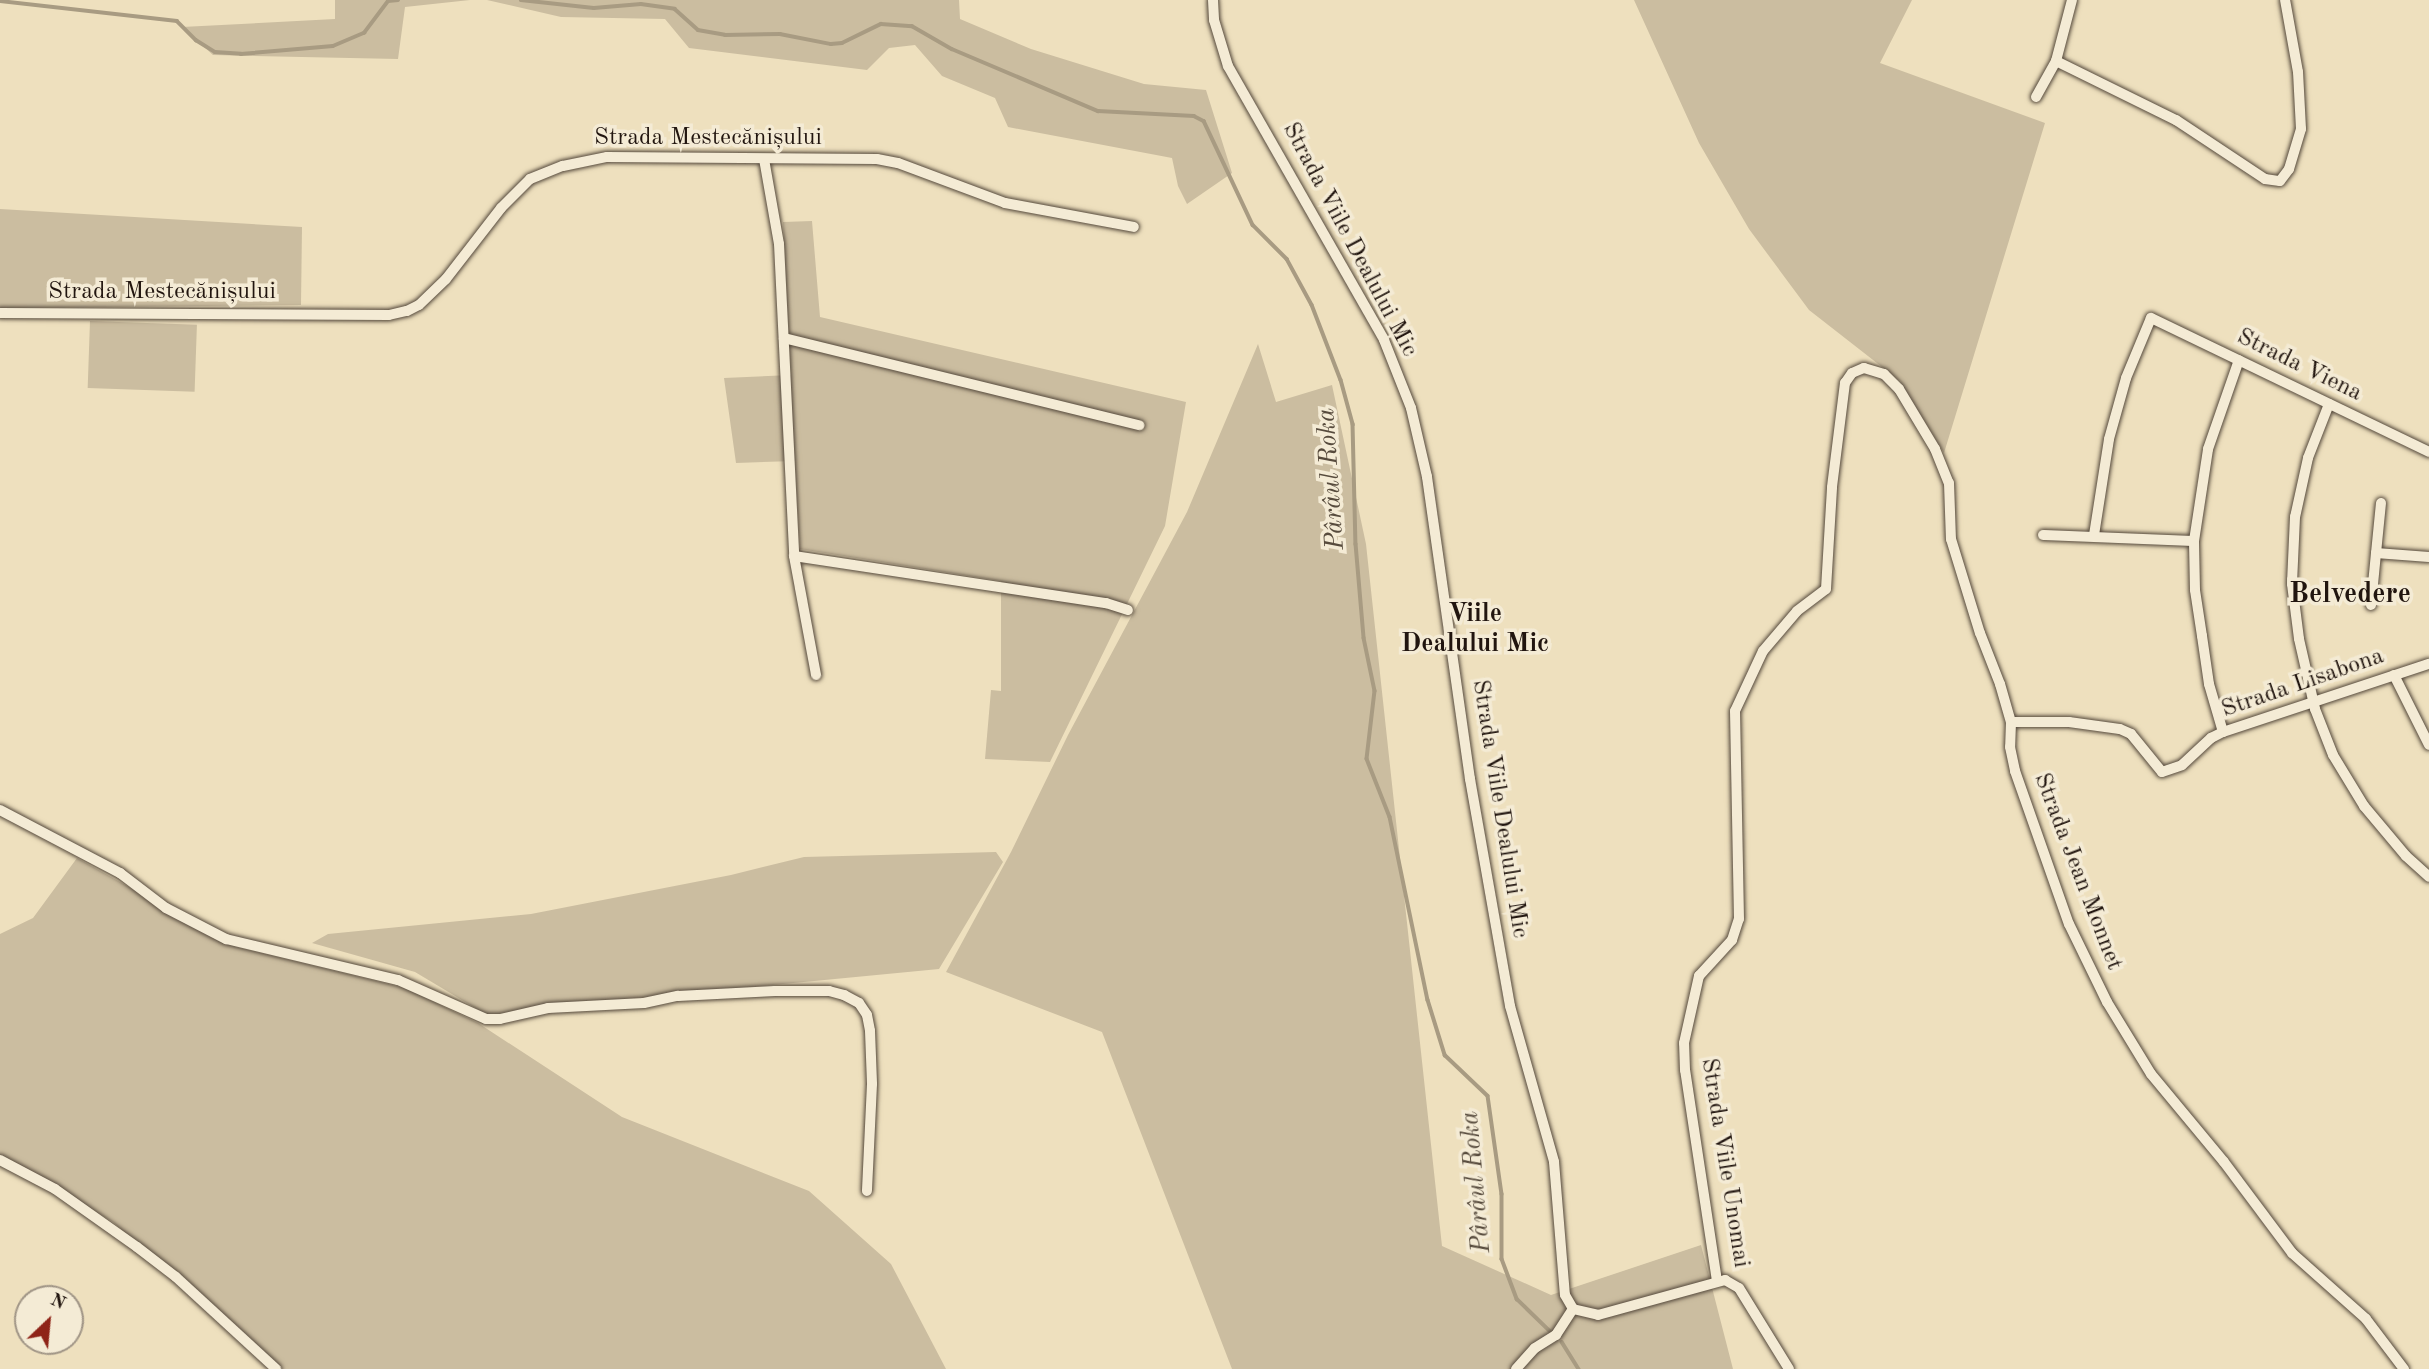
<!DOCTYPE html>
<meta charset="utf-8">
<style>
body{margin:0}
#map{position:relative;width:2429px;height:1369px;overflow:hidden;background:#eee0be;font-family:"Old Standard TT",serif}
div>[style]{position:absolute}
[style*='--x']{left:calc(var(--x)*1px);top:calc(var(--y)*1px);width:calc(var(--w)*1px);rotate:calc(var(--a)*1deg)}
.green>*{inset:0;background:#cbbda0;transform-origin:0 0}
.stream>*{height:3.5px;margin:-1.75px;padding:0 1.75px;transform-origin:1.75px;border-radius:1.75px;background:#a89b82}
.roads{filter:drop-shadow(0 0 2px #54483b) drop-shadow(0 0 2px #54483b)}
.street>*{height:10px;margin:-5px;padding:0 5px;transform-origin:5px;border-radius:5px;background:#f4ebd5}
span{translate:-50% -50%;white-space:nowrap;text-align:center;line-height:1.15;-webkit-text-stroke:7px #f4ebd5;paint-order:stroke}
.street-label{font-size:24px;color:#21150f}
.water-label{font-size:26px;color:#574b3d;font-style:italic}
.neighbourhood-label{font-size:26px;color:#21150f;font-weight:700}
.quarter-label{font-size:28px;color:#21150f;font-weight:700}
.north{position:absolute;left:14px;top:1285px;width:70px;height:70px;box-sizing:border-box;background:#f4ebd5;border:2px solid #a09586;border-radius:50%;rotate:26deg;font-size:19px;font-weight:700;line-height:28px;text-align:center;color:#21150f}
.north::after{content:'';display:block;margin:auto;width:24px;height:32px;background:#8f2418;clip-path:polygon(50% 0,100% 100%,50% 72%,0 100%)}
</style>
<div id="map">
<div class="green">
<div style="clip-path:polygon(335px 0,470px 0,405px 7px,398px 59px,213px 55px,182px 27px,335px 19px)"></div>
<div style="clip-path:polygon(487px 0,959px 0,960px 19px,1031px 49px,1144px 84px,1206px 90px,1232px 173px,1187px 204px,1178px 186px,1172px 158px,1008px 127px,995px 98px,942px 76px,915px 45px,889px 48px,867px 70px,689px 48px,665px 19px,561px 17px)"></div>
<div style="clip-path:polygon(1634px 0,1912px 0,1880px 63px,2045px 123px,1944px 453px,1900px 381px,1809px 310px,1749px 229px,1699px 143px)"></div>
<div style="clip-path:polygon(0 209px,302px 227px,301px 305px,0 308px)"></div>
<div style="clip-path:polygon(812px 221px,820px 317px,1186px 402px,1165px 526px,1050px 762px,985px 759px,991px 690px,1001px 691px,1001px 581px,800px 549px,795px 461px,736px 463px,724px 378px,791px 375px,783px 222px)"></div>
<div style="left:90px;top:321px;width:107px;height:67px;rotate:2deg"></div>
<div style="clip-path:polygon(1258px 344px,1276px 402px,1332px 385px,1366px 544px,1442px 1246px,1551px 1295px,1701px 1245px,1733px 1369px,1232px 1369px,1102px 1032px,946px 972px,1011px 852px,1068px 735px,1187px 512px)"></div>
<div style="clip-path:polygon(996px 852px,1003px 862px,939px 969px,615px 1000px,487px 1015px,415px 972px,312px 943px,328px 934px,531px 914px,731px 875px,804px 857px)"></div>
<div style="clip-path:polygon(77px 858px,236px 947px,405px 988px,478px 1023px,622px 1117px,809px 1191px,891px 1264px,946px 1369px,277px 1369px,113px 1222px,0 1155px,0 934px,33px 918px)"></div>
</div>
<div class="stream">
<div style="--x:521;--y:0;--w:73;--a:6.3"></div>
<div style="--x:594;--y:8;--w:47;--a:-4.9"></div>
<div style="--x:641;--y:4;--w:34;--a:8"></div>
<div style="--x:675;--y:9;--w:31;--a:42"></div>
<div style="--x:698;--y:30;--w:27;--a:10"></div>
<div style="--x:725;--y:35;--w:55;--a:-1"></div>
<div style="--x:780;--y:34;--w:52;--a:11.1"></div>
<div style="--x:831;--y:44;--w:11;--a:-5"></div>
<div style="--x:842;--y:43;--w:43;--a:-26"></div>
<div style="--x:881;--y:24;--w:31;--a:4"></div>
<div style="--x:912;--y:26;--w:46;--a:29.9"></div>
<div style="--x:952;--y:49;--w:159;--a:23"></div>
<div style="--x:1098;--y:111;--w:96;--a:3"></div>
<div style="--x:1194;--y:116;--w:11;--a:27"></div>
<div style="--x:1204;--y:121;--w:115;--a:64.8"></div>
<div style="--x:1253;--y:225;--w:48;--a:45"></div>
<div style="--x:1287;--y:259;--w:52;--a:61.5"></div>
<div style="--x:1312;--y:305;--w:80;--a:68.9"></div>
<div style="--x:1341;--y:380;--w:46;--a:74.7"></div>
<div style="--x:1353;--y:424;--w:120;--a:88.6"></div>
<div style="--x:1356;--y:544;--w:94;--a:85.1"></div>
<div style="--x:1364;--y:638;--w:54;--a:78.3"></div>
<div style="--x:1375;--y:691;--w:68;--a:96.7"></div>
<div style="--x:1367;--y:759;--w:62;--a:68.4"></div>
<div style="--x:1390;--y:817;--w:187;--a:78.3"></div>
<div style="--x:1428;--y:1000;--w:58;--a:72.8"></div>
<div style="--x:1445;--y:1055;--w:59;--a:43.6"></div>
<div style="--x:1488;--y:1096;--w:99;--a:81.9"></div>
<div style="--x:1502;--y:1194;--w:65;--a:90"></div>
<div style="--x:1502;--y:1259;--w:43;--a:69.4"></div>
<div style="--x:1517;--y:1299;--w:45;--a:44.1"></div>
<div style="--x:0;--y:1;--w:178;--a:6.4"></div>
<div style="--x:177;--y:21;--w:27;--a:45"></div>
<div style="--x:196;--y:40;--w:22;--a:32"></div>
<div style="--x:215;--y:52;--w:26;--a:4"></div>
<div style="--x:241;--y:54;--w:92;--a:-5"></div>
<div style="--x:333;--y:46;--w:34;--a:-23"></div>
<div style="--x:364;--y:33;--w:40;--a:-53"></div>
<div style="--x:388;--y:1;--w:10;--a:-6"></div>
<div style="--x:1562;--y:1342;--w:32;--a:58"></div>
</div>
<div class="roads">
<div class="street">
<div style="--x:1213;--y:0;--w:20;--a:87"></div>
<div style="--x:1214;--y:20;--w:48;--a:73.1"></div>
<div style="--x:1228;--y:66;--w:315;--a:60.3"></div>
<div style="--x:1384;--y:340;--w:73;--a:68.3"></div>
<div style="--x:1411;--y:408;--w:71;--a:76.9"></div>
<div style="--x:1427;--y:477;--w:305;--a:81.9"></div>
<div style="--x:1470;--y:779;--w:230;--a:80"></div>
<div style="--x:1510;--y:1006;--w:162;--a:74.2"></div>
<div style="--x:1554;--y:1162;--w:133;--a:85.3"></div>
<div style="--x:1565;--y:1295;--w:16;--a:60"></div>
<div style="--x:1573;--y:1309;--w:26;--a:13"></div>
<div style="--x:1598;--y:1315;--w:132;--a:-15.4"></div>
<div style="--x:1725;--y:1280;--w:16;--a:30"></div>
<div style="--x:1739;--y:1288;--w:95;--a:58.3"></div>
<div style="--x:2056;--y:61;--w:134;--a:26.2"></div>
<div style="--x:2176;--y:120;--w:107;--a:33.5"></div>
<div style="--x:2265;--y:179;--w:15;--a:8"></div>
<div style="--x:2280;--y:181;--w:15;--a:-53"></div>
<div style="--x:2289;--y:169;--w:42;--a:-73.3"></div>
<div style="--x:2301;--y:129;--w:57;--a:-93"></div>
<div style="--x:2298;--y:72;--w:73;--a:-100.2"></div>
<div style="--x:2036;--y:97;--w:41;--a:-60.9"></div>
<div style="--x:2056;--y:61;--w:63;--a:-75.3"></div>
<div style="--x:764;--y:159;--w:86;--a:80"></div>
<div style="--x:779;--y:244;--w:312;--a:87.2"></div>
<div style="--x:794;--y:556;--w:121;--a:79.5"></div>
<div style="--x:0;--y:313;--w:389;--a:0.3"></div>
<div style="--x:389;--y:315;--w:18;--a:-13"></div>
<div style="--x:407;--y:311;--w:13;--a:-27"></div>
<div style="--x:419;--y:305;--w:37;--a:-44"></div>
<div style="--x:446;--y:279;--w:90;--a:-52.2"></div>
<div style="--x:501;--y:208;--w:41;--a:-45"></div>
<div style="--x:530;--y:179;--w:35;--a:-22"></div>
<div style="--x:563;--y:166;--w:45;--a:-11.6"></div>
<div style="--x:607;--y:157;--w:270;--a:0.4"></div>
<div style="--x:877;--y:159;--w:21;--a:11"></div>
<div style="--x:898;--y:163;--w:114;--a:20.5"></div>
<div style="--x:1005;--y:203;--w:131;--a:10.5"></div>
<div style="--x:784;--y:338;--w:366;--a:13.8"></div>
<div style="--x:2329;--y:404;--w:58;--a:111.3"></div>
<div style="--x:2308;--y:458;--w:60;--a:102.4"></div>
<div style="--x:2295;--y:517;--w:67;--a:92.6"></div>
<div style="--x:2292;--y:584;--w:55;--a:82.7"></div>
<div style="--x:2299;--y:639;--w:72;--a:77.1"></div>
<div style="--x:2315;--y:709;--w:49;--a:68.6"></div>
<div style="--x:2333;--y:755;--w:60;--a:58.7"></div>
<div style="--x:2364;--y:806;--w:65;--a:50"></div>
<div style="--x:2406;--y:856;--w:31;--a:42"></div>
<div style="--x:2381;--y:503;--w:50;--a:95.7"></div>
<div style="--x:2376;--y:553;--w:53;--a:4.3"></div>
<div style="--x:2043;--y:535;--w:151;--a:2.3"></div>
<div style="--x:2094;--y:535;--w:97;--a:-81.1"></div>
<div style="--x:2109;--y:439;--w:63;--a:-74.4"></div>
<div style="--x:2126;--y:378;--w:65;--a:-67.4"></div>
<div style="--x:2151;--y:318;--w:309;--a:25.7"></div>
<div style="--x:794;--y:556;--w:316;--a:8.6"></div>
<div style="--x:1106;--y:603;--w:23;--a:18"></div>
<div style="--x:2371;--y:605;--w:52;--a:-84.5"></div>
<div style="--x:2394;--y:675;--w:78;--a:63.4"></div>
<div style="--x:2011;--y:722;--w:58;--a:0"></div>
<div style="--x:2069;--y:722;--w:51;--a:7.8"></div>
<div style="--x:2120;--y:729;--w:12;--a:24"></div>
<div style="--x:2131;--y:734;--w:49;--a:50.8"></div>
<div style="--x:2162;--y:772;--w:21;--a:-19"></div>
<div style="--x:2182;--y:765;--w:40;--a:-43"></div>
<div style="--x:2211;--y:738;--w:13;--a:-27"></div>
<div style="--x:2223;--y:732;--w:217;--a:-18.3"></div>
<div style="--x:2223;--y:732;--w:50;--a:-106.3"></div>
<div style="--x:2209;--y:684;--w:49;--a:-98.3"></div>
<div style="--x:2202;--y:636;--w:47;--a:-98.7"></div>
<div style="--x:2195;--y:590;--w:49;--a:-91.2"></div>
<div style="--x:2194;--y:541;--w:93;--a:-81.3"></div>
<div style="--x:2208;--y:449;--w:94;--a:-70.8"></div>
<div style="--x:0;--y:810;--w:136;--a:27.7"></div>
<div style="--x:120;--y:873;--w:58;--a:37.3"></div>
<div style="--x:166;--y:908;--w:68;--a:27.3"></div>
<div style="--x:226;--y:939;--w:177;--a:13.4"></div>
<div style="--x:398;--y:980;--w:96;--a:23.9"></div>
<div style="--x:486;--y:1019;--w:14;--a:0"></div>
<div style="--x:500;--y:1019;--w:49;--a:-12.9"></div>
<div style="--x:548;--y:1008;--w:96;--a:-3"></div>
<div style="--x:644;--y:1003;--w:35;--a:-12"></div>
<div style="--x:678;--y:996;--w:97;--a:-3"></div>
<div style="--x:775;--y:991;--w:54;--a:0"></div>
<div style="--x:829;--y:991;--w:16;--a:15"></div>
<div style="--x:844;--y:995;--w:17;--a:28"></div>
<div style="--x:859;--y:1003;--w:14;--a:56"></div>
<div style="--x:867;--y:1015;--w:16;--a:79"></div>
<div style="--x:870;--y:1031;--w:53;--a:87.8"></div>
<div style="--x:872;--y:1084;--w:107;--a:92.7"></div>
<div style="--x:0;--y:1160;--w:62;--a:27.8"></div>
<div style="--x:55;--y:1189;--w:100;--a:35.3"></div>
<div style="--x:137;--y:1247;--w:49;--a:37.6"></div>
<div style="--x:176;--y:1277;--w:136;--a:42.6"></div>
<div style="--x:1717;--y:1281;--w:213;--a:-98.6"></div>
<div style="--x:1685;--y:1070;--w:27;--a:-92"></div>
<div style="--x:1684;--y:1043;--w:69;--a:-77.4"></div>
<div style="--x:1699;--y:976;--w:49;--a:-47.5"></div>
<div style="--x:1732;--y:940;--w:22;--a:-72"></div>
<div style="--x:1739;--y:919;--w:208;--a:-91.1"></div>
<div style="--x:1735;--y:711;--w:66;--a:-65"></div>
<div style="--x:1763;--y:651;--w:52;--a:-49.6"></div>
<div style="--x:1797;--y:611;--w:36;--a:-37"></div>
<div style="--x:1826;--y:589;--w:102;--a:-86.6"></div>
<div style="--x:1832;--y:487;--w:105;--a:-82.9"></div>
<div style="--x:1845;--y:383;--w:12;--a:-55"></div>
<div style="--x:1852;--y:373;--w:13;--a:-23"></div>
<div style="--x:1864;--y:368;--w:21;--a:17"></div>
<div style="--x:1884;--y:374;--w:21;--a:45"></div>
<div style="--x:1899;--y:389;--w:70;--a:59"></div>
<div style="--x:1935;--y:449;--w:37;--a:68"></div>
<div style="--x:1949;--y:483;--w:56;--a:88"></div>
<div style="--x:1951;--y:539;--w:98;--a:72.9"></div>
<div style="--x:1980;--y:633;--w:55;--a:68.6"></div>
<div style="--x:2000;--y:684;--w:40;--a:74"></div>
<div style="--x:2011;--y:722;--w:25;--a:92"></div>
<div style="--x:2010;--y:747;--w:25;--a:78"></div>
<div style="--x:2015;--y:771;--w:162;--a:70.6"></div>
<div style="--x:2069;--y:924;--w:87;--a:64"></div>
<div style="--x:2107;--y:1002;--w:84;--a:58.6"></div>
<div style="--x:2151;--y:1074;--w:114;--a:50.3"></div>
<div style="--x:2224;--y:1162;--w:114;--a:53.2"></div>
<div style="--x:2292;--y:1253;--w:99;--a:41.7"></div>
<div style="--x:2366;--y:1319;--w:63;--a:52.8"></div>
<div style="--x:1516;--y:1369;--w:28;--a:-48"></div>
<div style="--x:1535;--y:1348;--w:25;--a:-32"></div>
<div style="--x:1556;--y:1335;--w:31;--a:-57"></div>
</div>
</div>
<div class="street-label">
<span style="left:708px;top:139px">Strada Mestecănișului</span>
<span style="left:1349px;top:240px;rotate:62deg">Strada Viile Dealului Mic</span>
<span style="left:162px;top:293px">Strada Mestecănișului</span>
<span style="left:2299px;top:366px;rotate:26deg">Strada Viena</span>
<span style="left:2303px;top:684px;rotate:-19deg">Strada Lisabona</span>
<span style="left:1499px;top:809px;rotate:81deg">Strada Viile Dealului Mic</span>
<span style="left:2077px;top:872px;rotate:69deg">Strada Jean Monnet</span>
<span style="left:1724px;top:1163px;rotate:81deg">Strada Viile Unomai</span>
</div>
<div class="water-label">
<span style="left:1332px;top:479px;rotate:-94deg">Pârâul Roka</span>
<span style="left:1477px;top:1182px;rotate:-95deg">Pârâul Roka</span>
</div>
<div class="neighbourhood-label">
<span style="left:1475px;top:630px">Viile<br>Dealului Mic</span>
</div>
<div class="quarter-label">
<span style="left:2350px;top:595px">Belvedere</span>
</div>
<div class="north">N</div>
</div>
